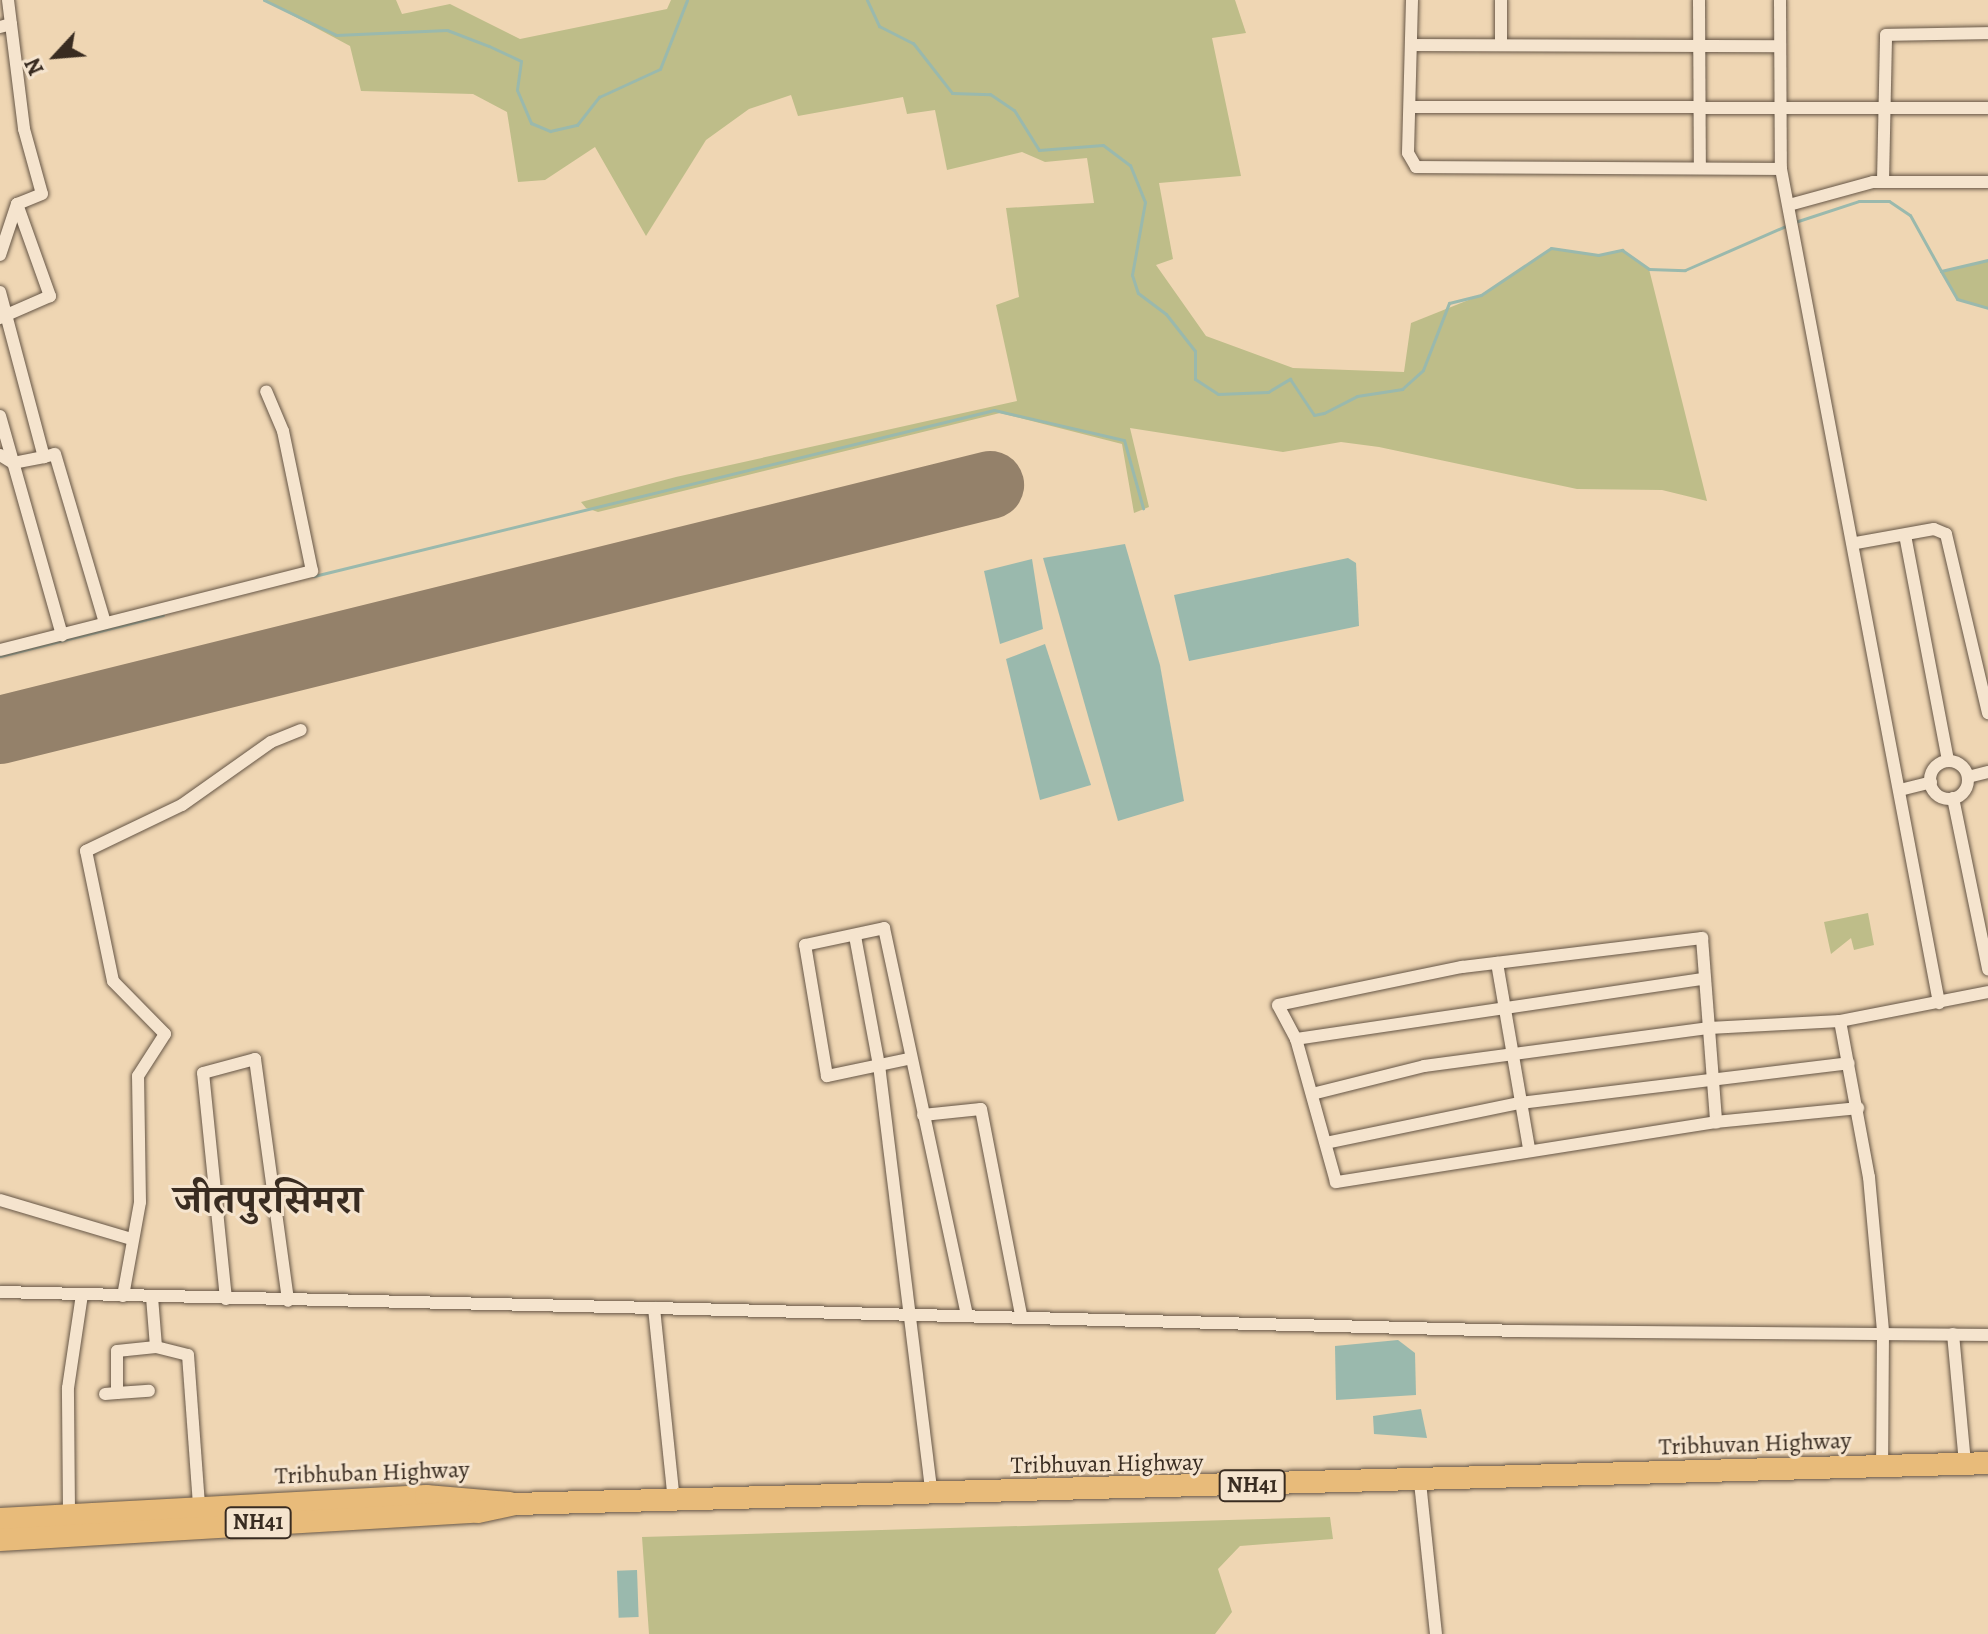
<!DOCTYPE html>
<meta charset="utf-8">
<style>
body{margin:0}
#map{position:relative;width:1988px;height:1634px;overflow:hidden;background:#efd6b3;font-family:Alegreya,"Noto Serif Devanagari",serif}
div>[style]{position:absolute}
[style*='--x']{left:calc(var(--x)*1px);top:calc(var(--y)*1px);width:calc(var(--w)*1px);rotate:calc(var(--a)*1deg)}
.green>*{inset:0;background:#bebd89}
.water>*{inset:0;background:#9ab9ad;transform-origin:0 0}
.stream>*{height:3px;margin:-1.5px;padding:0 1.5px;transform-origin:1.5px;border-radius:1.5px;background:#9ab9ad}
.runway>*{height:68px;margin:-34px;padding:0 34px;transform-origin:34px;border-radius:34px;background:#94816a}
.roads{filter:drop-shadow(0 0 2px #665646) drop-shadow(0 0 2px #665646)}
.street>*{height:12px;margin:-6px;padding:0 6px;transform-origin:6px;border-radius:6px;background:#f5e4ce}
.street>.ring{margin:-6px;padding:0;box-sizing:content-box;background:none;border:12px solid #f5e4ce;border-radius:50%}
.highway>*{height:22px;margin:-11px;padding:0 11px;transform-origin:11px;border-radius:11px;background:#e8bb7a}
span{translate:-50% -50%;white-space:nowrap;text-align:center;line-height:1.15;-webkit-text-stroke:6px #f5e4ce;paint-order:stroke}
.shield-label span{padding:2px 6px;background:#f5e4ce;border:2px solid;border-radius:6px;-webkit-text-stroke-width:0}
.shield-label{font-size:22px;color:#392c21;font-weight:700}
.street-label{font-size:24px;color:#392c21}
.town-label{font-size:40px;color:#392c21;font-weight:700}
.north{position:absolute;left:16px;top:16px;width:80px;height:80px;-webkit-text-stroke:6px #f5e4ce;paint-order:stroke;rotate:244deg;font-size:22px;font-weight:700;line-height:32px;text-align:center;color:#392c21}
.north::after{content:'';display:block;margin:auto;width:28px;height:36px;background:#392c21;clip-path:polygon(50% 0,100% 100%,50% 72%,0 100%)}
</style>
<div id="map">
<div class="green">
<div style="clip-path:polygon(264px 0,396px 0,402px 14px,450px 4px,520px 39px,667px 9px,671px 0,1235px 0,1246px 33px,1212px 38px,1241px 176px,1159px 183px,1173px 259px,1156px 265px,1206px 336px,1293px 368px,1404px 372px,1411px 323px,1481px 295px,1551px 248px,1598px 255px,1622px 250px,1649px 269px,1707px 501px,1662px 490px,1577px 489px,1379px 447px,1341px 442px,1283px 452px,1130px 428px,1149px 507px,1134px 513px,1122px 444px,1000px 413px,598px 512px,586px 508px,581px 502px,676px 477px,1017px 401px,996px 305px,1019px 297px,1006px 208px,1094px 203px,1087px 158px,1045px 162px,1022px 152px,947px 170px,935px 110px,907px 114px,903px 97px,798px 116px,791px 95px,749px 109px,706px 140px,646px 236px,595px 147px,545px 180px,518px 182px,507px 112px,473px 94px,361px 91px,350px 46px)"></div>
<div style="clip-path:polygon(1988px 260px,1988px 308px,1957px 299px,1941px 271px)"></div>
<div style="clip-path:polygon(1868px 913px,1874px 945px,1854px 950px,1851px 938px,1831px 954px,1824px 922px)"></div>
<div style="clip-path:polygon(1330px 1517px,1333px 1539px,1240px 1546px,1218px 1569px,1232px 1612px,1215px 1634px,649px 1634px,642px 1537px)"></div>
</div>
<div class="water">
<div style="clip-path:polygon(1125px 544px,1160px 665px,1184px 801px,1118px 821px,1043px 558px)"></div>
<div style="clip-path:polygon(1348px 558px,1356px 563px,1359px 626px,1189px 661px,1174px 595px)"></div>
<div style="clip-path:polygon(1032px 559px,1043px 629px,1000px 644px,984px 571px)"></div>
<div style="clip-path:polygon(1045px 644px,1091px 785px,1040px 800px,1006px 659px)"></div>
<div style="clip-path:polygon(1398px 1340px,1415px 1353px,1416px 1395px,1336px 1400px,1335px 1346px)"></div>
<div style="clip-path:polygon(1421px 1409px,1427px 1438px,1374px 1434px,1373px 1416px)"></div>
<div style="left:637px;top:1570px;width:47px;height:20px;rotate:88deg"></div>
</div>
<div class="stream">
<div style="--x:264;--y:0;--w:80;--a:25.9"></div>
<div style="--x:336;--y:35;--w:111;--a:-2.6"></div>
<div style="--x:447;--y:30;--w:45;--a:20.9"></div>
<div style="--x:489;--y:46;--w:35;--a:25"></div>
<div style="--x:521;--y:61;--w:29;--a:98"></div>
<div style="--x:517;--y:90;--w:36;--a:67"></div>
<div style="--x:531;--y:123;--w:21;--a:23"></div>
<div style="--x:550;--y:131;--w:28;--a:-13"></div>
<div style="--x:577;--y:125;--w:36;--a:-52"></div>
<div style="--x:599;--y:97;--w:67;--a:-24.7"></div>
<div style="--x:660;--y:69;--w:74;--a:-68.6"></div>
<div style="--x:867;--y:0;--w:29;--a:65"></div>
<div style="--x:879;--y:26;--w:38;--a:27"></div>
<div style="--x:913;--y:43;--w:63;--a:52"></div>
<div style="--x:952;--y:93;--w:38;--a:2"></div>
<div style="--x:990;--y:94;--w:29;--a:34"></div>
<div style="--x:1014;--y:110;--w:47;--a:58"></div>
<div style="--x:1039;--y:150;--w:64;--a:-4.5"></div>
<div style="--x:1103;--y:145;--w:34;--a:37"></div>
<div style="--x:1130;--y:165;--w:40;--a:68"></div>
<div style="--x:1145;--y:202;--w:74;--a:100.1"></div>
<div style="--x:1132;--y:275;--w:19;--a:72"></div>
<div style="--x:1138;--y:293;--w:35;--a:37"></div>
<div style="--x:1166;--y:314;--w:47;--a:51.9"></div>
<div style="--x:1195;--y:351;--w:28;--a:90"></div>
<div style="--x:1195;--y:379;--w:27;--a:33"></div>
<div style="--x:1218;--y:394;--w:50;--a:-2.3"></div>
<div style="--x:1268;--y:392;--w:26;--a:-31"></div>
<div style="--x:1290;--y:379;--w:43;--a:56.3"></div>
<div style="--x:1314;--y:415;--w:10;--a:-11"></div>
<div style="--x:1324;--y:413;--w:37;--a:-27"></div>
<div style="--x:1357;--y:396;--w:46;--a:-8.8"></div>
<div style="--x:1402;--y:389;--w:28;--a:-42"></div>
<div style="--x:1423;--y:370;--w:72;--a:-68.8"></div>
<div style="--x:1449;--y:303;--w:33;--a:-14"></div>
<div style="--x:1481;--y:295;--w:84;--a:-33.9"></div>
<div style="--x:1551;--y:248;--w:48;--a:8.5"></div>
<div style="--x:1598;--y:255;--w:25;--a:-12"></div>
<div style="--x:1622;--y:250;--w:33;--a:35"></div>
<div style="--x:1649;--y:269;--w:36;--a:2"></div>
<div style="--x:1685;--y:270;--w:112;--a:-23.6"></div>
<div style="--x:1795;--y:222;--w:67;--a:-18.2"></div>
<div style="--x:1859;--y:201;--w:30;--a:0"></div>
<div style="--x:1889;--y:201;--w:25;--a:34"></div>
<div style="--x:1910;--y:215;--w:64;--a:61"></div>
<div style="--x:1941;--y:271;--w:48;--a:-13.2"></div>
<div style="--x:1941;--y:271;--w:32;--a:60"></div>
<div style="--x:1957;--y:299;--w:32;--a:16"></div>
<div style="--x:314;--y:576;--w:700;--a:-13.72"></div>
<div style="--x:994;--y:410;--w:133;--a:13"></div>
<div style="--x:1124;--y:440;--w:71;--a:74.4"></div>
<div style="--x:0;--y:656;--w:168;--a:-14.1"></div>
</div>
<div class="runway">
<div style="--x:0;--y:730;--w:1020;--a:-13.9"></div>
</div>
<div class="roads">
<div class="street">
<div style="--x:8;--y:0;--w:24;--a:83"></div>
<div style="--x:1412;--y:0;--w:153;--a:91.5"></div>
<div style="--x:1408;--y:153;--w:16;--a:60"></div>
<div style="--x:1416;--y:167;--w:365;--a:0.3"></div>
<div style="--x:1699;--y:0;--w:167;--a:89.7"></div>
<div style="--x:1780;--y:0;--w:169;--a:89.7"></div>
<div style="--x:1781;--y:169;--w:849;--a:79.27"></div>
<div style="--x:0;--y:27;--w:11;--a:-15"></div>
<div style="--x:11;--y:24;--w:106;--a:82.9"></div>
<div style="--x:24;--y:129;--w:67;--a:74.5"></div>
<div style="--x:42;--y:194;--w:27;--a:158"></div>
<div style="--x:1411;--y:45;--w:369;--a:0.2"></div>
<div style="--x:1501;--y:45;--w:45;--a:-90"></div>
<div style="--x:1410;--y:107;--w:578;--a:0.1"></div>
<div style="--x:1883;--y:181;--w:146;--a:-88.8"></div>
<div style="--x:1886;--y:35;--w:102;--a:-1.1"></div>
<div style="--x:1789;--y:205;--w:87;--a:-15.3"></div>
<div style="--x:1873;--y:182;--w:115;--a:0"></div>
<div style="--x:0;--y:255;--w:54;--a:-71.6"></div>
<div style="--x:17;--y:204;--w:98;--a:70.3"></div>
<div style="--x:50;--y:296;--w:55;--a:156.3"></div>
<div style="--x:0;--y:292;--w:171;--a:75.1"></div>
<div style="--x:44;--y:457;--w:32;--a:169"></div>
<div style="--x:13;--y:463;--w:15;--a:-148"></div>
<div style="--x:0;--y:416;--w:228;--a:74.2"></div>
<div style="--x:44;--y:457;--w:11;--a:-15"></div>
<div style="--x:55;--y:454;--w:176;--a:73.5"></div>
<div style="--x:1905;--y:535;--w:230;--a:79.2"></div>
<div style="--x:1856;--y:543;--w:79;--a:-10.2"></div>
<div style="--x:1934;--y:529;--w:13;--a:23"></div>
<div style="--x:1946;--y:534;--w:184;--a:76.8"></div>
<div style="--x:0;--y:650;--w:322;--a:-14.2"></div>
<div style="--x:312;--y:571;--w:143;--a:-101.7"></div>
<div style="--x:283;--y:431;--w:43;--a:-113"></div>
<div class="ring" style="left:1930px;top:761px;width:26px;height:26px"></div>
<div style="--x:1968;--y:777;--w:21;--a:-14"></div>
<div style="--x:1900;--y:790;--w:32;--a:-14"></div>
<div style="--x:1953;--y:798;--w:175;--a:78.4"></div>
<div style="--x:855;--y:936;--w:131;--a:79.5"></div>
<div style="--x:879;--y:1065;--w:433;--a:83"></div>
<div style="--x:1497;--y:963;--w:189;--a:80.2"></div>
<div style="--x:1840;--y:1021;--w:159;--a:79.5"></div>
<div style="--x:1869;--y:1177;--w:156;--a:84.8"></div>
<div style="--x:1883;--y:1332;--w:133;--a:90.4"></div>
<div style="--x:1296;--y:1039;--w:412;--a:-8.4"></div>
<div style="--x:908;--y:1059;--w:83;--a:168.1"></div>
<div style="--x:827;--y:1076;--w:133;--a:-99.5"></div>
<div style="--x:805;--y:945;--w:81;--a:-12.1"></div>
<div style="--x:884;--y:928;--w:396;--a:77.9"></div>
<div style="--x:1312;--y:1094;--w:115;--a:-14"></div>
<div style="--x:1424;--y:1066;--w:288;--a:-7.6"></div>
<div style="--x:1709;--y:1028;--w:131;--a:-3.1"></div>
<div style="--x:1840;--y:1021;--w:151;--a:-11.1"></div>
<div style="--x:923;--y:1115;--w:58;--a:-5.9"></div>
<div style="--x:981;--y:1109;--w:209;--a:79"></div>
<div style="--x:1716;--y:1122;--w:385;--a:171"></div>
<div style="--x:1336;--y:1182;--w:148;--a:-105.6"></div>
<div style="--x:1296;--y:1039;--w:38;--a:-118"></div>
<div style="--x:1278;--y:1005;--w:188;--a:-11.7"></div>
<div style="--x:1462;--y:967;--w:242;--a:-6.9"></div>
<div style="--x:1702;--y:938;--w:185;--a:85.6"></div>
<div style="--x:1716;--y:1122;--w:143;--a:-5.6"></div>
<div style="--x:1326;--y:1143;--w:198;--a:-11.7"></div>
<div style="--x:1520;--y:1103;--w:331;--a:-6.9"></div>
<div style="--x:0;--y:1200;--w:138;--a:16.5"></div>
<div style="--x:0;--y:1292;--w:654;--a:1.4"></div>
<div style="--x:654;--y:1308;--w:194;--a:84.1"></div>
<div style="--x:123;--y:1296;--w:96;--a:-79.7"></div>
<div style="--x:140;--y:1202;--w:126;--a:-90.9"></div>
<div style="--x:138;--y:1076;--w:50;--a:-57.3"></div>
<div style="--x:165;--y:1034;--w:74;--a:-134.5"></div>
<div style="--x:113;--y:981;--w:133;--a:-101.7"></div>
<div style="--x:86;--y:851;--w:106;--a:-25.6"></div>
<div style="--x:182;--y:805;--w:109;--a:-35.3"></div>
<div style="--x:271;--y:742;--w:32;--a:-22"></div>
<div style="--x:152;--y:1297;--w:50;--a:85.4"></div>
<div style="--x:156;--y:1347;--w:33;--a:14"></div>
<div style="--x:188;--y:1355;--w:149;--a:85.8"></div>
<div style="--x:226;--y:1299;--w:227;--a:-95.8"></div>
<div style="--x:203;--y:1073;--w:54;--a:-15.1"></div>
<div style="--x:255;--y:1059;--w:244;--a:82.2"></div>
<div style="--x:654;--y:1308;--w:868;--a:1.52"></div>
<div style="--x:1522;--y:1331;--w:466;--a:0.5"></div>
<div style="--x:1953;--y:1334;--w:131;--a:84.7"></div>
<div style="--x:117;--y:1393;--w:32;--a:-4"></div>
<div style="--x:105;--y:1394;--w:12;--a:-5"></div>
<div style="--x:117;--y:1393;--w:42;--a:-90"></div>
<div style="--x:117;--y:1351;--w:39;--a:-6"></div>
<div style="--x:1420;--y:1482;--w:153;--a:84"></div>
<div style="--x:69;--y:1512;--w:124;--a:-90.5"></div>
<div style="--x:68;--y:1388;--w:95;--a:-81.5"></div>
</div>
<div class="highway">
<div style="--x:0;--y:1519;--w:427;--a:-3.1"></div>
<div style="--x:426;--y:1496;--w:84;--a:4.8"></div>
<div style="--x:0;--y:1540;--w:479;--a:-3.4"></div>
<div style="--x:478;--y:1512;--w:38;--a:-12"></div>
<div style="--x:515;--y:1504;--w:1474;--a:-1.59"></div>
</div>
</div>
<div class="shield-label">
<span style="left:1252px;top:1486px">NH41</span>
<span style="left:258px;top:1523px">NH41</span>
</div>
<div class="street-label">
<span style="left:1755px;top:1444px;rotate:-2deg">Tribhuvan Highway</span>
<span style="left:1107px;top:1464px;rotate:-1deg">Tribhuvan Highway</span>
<span style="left:372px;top:1473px;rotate:-2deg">Tribhuban Highway</span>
</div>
<div class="town-label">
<span style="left:268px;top:1200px">जीतपुरसिमरा</span>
</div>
<div class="north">N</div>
</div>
